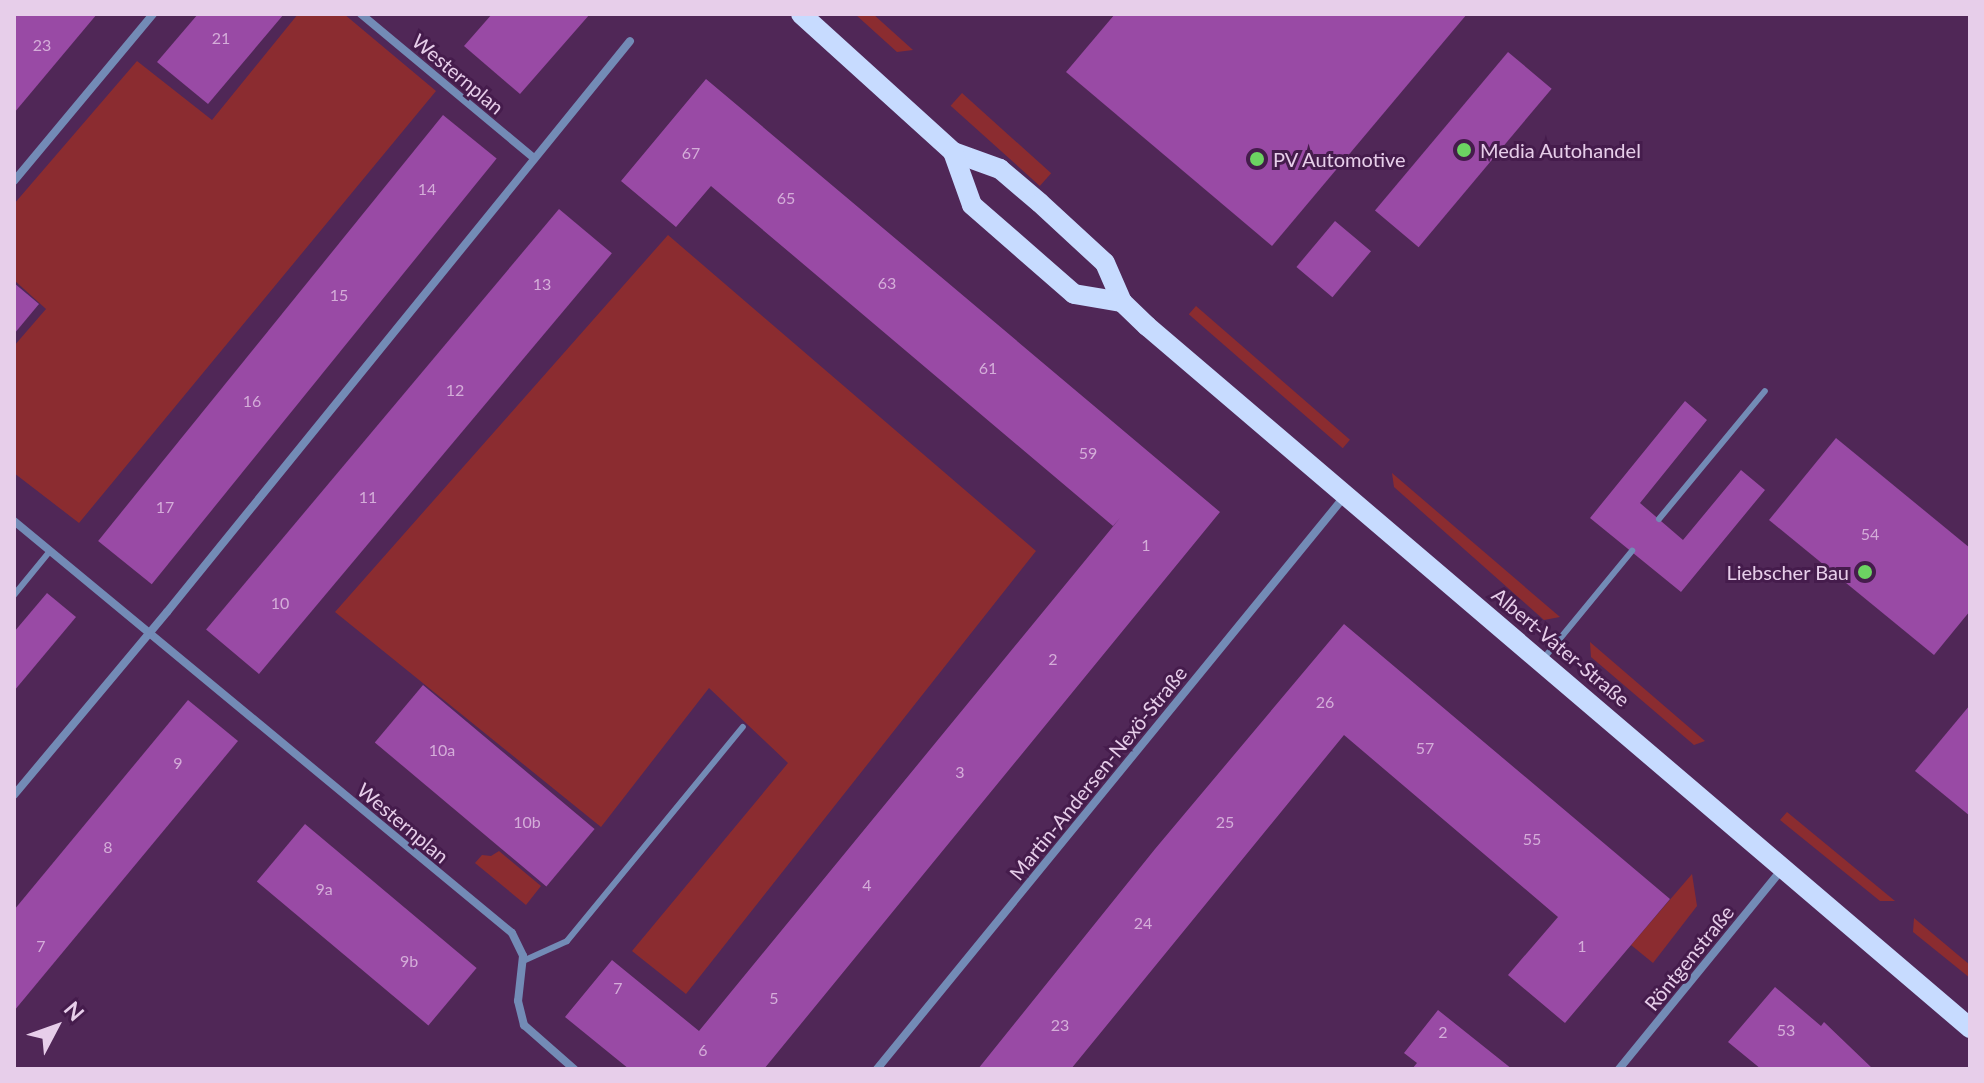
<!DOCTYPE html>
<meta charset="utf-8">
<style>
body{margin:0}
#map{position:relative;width:1984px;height:1083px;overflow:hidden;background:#502757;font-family:Lato,sans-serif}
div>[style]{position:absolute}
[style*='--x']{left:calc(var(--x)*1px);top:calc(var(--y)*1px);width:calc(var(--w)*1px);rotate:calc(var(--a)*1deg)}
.green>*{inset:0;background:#8b2c30;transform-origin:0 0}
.building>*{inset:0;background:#994aa5;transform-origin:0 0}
.lane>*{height:6px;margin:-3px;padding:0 3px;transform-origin:3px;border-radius:3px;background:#738bb6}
.street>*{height:8px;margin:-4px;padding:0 4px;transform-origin:4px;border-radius:4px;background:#738bb6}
.primary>*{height:20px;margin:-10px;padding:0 10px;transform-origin:10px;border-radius:10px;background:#c7dbff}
.dots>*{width:22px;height:22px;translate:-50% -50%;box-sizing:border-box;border:4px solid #451c4c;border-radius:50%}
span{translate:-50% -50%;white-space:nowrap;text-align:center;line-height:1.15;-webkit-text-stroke:6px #451c4c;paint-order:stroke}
.number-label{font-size:16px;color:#d4add9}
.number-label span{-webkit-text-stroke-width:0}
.street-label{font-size:20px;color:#e7ceea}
.poi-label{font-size:20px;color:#e7ceea}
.left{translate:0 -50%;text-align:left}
.right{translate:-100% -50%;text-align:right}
.frame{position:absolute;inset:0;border:16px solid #e7ceea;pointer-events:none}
.north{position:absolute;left:16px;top:987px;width:80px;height:80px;-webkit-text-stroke:6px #451c4c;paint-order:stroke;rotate:49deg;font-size:22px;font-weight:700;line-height:32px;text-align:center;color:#e7ceea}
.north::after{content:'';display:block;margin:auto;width:28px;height:36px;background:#e7ceea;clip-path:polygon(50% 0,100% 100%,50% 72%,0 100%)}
</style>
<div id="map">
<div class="green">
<div style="clip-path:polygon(298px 14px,344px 14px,436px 91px,79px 523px,14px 473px,14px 346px,46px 309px,14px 280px,14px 204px,137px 61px,212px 120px)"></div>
<div style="clip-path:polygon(855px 14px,873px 14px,913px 50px,897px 52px)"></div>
<div style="left:962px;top:93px;width:120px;height:17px;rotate:42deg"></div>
<div style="clip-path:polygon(668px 235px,1036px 551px,686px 994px,632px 951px,788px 763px,709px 688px,601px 827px,335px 612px)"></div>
<div style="left:1196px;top:306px;width:204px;height:11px;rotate:41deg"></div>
<div style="clip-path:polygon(1392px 473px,1560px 617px,1544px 620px,1394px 487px)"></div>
<div style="clip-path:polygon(1590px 642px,1705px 741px,1694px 745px,1591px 657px)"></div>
<div style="clip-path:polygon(1787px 812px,1895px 901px,1880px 901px,1780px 820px)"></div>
<div style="clip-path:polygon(499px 851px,541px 886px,526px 905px,475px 863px,482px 855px,491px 856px)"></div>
<div style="clip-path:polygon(1692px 874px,1697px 906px,1653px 963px,1631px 945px)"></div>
<div style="clip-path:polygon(1914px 918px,1970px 965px,1970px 978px,1913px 932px)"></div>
</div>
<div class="building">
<div style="clip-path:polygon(14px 14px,97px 14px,14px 113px)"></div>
<div style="clip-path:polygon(198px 14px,284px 14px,208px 104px,157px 62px)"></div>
<div style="clip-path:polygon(492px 14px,590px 14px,520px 94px,464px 46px)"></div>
<div style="clip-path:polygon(1115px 14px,1467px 14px,1272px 246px,1066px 72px)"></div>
<div style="left:1508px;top:52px;width:57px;height:207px;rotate:40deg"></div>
<div style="clip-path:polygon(706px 79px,1220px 512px,764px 1069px,629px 1069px,565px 1017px,612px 960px,699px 1031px,1120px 518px,1113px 526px,711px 186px,676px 227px,621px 181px)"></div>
<div style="left:443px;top:115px;width:69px;height:548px;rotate:39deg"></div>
<div style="left:559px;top:209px;width:69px;height:549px;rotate:40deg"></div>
<div style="left:1335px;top:221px;width:47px;height:60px;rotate:40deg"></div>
<div style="clip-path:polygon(14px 283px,39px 304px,14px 334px)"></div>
<div style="clip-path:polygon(1685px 401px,1707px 420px,1640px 503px,1683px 540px,1741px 470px,1765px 490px,1681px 592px,1590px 518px)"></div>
<div style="clip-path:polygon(1836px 438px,1970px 548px,1970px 611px,1934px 655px,1769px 520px)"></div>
<div style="clip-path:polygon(47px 593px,76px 617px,14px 691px,14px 632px)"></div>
<div style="clip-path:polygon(1344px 624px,1670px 899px,1565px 1023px,1508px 975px,1558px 917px,1344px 735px,1071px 1069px,978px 1069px,1155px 849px)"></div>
<div style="left:423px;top:685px;width:224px;height:75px;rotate:40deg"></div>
<div style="clip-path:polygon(188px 700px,238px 741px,14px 1011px,14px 910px)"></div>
<div style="clip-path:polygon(1970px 705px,1970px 816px,1915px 771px)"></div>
<div style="left:305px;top:824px;width:224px;height:75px;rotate:40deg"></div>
<div style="clip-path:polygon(1775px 987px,1821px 1026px,1824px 1022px,1873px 1069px,1761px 1069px,1728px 1042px)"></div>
<div style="clip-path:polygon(1438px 1010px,1512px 1069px,1412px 1069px,1417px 1063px,1404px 1053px)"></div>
</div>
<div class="lane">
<div style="--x:1659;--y:519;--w:166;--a:-50.4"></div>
<div style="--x:14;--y:595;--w:57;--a:-50.7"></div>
<div style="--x:1544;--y:658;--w:139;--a:-50.6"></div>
<div style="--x:523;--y:961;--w:48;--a:-24.4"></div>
<div style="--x:567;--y:941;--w:277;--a:-50.6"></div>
</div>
<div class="street">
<div style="--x:361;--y:14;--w:225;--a:39.8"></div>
<div style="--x:14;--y:181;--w:217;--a:-50.2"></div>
<div style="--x:14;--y:521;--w:646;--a:39.6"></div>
<div style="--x:512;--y:933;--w:25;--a:64"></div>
<div style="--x:523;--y:956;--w:45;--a:96.3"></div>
<div style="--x:518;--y:1001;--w:25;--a:76"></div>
<div style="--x:524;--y:1025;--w:67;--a:41.3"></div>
<div style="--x:14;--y:795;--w:239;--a:-50.1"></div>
<div style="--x:167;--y:612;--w:735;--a:-50.96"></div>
<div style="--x:877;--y:1069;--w:738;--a:-50.77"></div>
<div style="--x:1619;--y:1069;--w:259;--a:-50.8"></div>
</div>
<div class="primary">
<div style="--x:801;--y:14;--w:205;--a:42.2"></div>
<div style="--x:953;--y:152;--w:50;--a:19.9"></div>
<div style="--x:1000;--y:169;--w:52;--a:40.4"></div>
<div style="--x:1040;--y:203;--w:88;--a:42.7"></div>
<div style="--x:1105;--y:263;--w:43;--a:66.4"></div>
<div style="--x:1122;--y:302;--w:35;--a:44"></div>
<div style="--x:1147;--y:326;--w:1082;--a:40.46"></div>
<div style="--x:953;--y:152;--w:56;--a:70.3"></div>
<div style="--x:972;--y:205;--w:135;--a:41.1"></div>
<div style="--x:1074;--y:294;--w:49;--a:9.5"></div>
</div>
<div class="dots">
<div style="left:1464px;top:150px;background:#6cd362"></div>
<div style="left:1257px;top:159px;background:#6cd362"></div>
<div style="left:1865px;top:572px;background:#6cd362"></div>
</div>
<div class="number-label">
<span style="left:221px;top:38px">21</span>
<span style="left:42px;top:45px">23</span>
<span style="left:691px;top:153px">67</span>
<span style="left:427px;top:189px">14</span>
<span style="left:786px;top:198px">65</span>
<span style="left:887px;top:283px">63</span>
<span style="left:542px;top:284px">13</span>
<span style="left:339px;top:295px">15</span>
<span style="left:988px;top:368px">61</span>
<span style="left:455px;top:390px">12</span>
<span style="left:252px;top:401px">16</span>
<span style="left:1088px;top:453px">59</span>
<span style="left:368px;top:497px">11</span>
<span style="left:165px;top:507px">17</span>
<span style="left:1870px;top:534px">54</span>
<span style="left:1146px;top:545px">1</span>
<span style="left:280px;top:603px">10</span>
<span style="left:1053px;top:659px">2</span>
<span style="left:1325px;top:702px">26</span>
<span style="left:1425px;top:748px">57</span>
<span style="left:442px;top:750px">10a</span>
<span style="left:178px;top:763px">9</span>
<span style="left:960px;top:772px">3</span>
<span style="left:527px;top:822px">10b</span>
<span style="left:1225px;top:822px">25</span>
<span style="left:1532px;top:839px">55</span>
<span style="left:108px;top:847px">8</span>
<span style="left:867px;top:885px">4</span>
<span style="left:324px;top:889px">9a</span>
<span style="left:1143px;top:923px">24</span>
<span style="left:41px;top:946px">7</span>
<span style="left:1582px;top:946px">1</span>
<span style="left:409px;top:961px">9b</span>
<span style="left:618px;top:988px">7</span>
<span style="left:774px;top:998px">5</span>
<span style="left:1060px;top:1025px">23</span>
<span style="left:1786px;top:1030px">53</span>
<span style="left:1443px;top:1032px">2</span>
<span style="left:703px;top:1050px">6</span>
</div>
<div class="street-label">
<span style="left:458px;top:74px;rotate:40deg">Westernplan</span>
<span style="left:1561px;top:647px;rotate:40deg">Albert-Vater-Straße</span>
<span style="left:1098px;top:773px;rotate:-51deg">Martin-Andersen-Nexö-Straße</span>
<span style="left:403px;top:823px;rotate:40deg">Westernplan</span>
<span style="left:1689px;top:958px;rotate:-51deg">Röntgenstraße</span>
</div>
<div class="poi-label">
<span class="left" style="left:1480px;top:150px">Media Autohandel</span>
<span class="left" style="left:1273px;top:159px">PV Automotive</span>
<span class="right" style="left:1849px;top:572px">Liebscher Bau</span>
</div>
<div class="frame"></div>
<div class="north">N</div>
</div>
